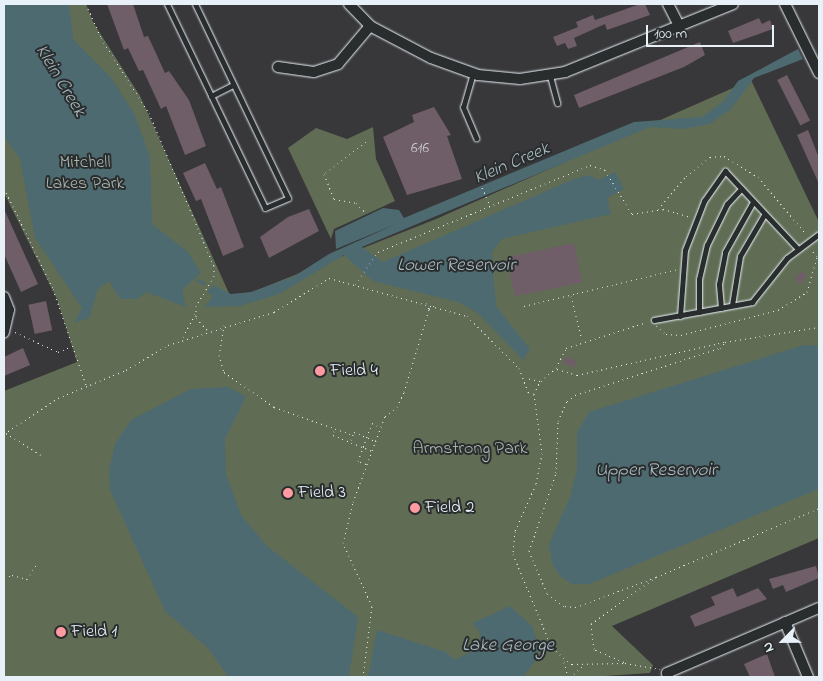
<!DOCTYPE html>
<style>
body{margin:0}
#map{position:relative;width:823px;height:681px;overflow:hidden;background:#383739;font-family:"Indie Flower",sans-serif}
div>[style]{position:absolute}
[style*='--x']{left:calc(var(--x)*1px);top:calc(var(--y)*1px);width:calc(var(--w)*1px);rotate:calc(var(--a)*1deg)}
.green>*{inset:0;background:#606d54}
.water>*{inset:0;background:#4d6a70}
.stream>*{height:2.5px;margin:-1.25px;padding:0 1.25px;transform-origin:1.25px;border-radius:1.25px;background:#4d6a70}
.building>*{inset:0;background:#6f5e67;transform-origin:0 0}
.path>*{height:1px;margin-top:-0.5px;transform-origin:0;background:repeating-linear-gradient(90deg,#e8f1f8 0 1px,transparent 0 5px)}
.roads{filter:drop-shadow(0 0 1px #e8f1f8) drop-shadow(0 0 1px #e8f1f8)}
.service>*{height:5px;margin:-2.5px;padding:0 2.5px;transform-origin:2.5px;border-radius:2.5px;background:#2a2d2e}
.minor>*{height:10px;margin:-5px;padding:0 5px;transform-origin:5px;border-radius:5px;background:#2a2d2e}
.dots>*{width:14px;height:14px;translate:-50% -50%;box-sizing:border-box;border:2px solid #2a2d2e;border-radius:50%}
span{translate:-50% -50%;white-space:nowrap;text-align:center;line-height:1.15;-webkit-text-stroke:4px #2a2d2e;paint-order:stroke}
.number-label{font-size:15px;color:#caccd4}
.number-label span{-webkit-text-stroke-width:0}
.park-label{font-size:18px;color:#abb6ae}
.poi-label{font-size:18px;color:#e8f1f8}
.left{translate:0 -50%;text-align:left}
.water-label{font-size:19px;color:#aabbc2;font-style:italic}
.frame{position:absolute;inset:0;border:5px solid #e8f1f8;pointer-events:none}
.north{position:absolute;left:758px;top:616px;width:50px;height:50px;-webkit-text-stroke:4px #2a2d2e;paint-order:stroke;rotate:247deg;font-size:14px;font-weight:700;line-height:20px;text-align:center;color:#e8f1f8}
.north::after{content:'';display:block;margin:auto;width:18px;height:22px;background:#e8f1f8;clip-path:polygon(50% 0,100% 100%,50% 72%,0 100%)}
.scale{position:absolute;left:646px;top:25px;width:128px;height:22px;box-sizing:border-box;border:2px solid #e8f1f8;border-top:0;padding-left:6px;font-size:15px;line-height:18px;white-space:nowrap;color:#e8f1f8;-webkit-text-stroke:4px #2a2d2e;paint-order:stroke}
</style>
<div id="map">
<div class="green">
<div style="clip-path:polygon(4px 4px,86px 4px,93px 22px,140px 96px,232px 300px,436px 219px,751px 80px,819px 222px,819px 538px,612px 626px,653px 665px,650px 673px,590px 677px,4px 677px,4px 391px,77px 362px,57px 299px,4px 193px)"></div>
<div style="clip-path:polygon(373px 127px,376px 159px,395px 201px,334px 229px,331px 239px,288px 148px,316px 128px,347px 139px)"></div>
</div>
<div class="water">
<div style="clip-path:polygon(4px 4px,69px 4px,73px 39px,112px 79px,134px 113px,150px 157px,152px 224px,188px 252px,201px 273px,182px 290px,186px 307px,146px 292px,137px 299px,120px 299px,109px 281px,98px 289px,89px 318px,74px 323px,82px 308px,35px 238px,20px 159px,4px 136px)"></div>
<div style="clip-path:polygon(798px 49px,803px 59px,754px 78px,731px 109px,710px 124px,682px 129px,650px 127px,362px 247px,383px 262px,574px 179px,589px 175px,598px 180px,615px 172px,624px 189px,607px 198px,611px 214px,502px 239px,492px 252px,496px 306px,530px 349px,523px 360px,478px 313px,458px 302px,373px 281px,344px 255px,279px 294px,240px 306px,205px 307px,213px 296px,207px 292px,213px 285px,231px 294px,251px 292px,293px 277px,329px 254px,396px 224px,336px 249px,335px 231px,383px 208px,399px 210px,404px 218px,634px 122px,702px 117px,724px 101px,738px 81px)"></div>
<div style="clip-path:polygon(804px 345px,819px 346px,819px 489px,589px 584px,572px 584px,561px 577px,552px 564px,549px 544px,570px 497px,577px 469px,577px 432px,589px 412px)"></div>
<div style="clip-path:polygon(228px 387px,246px 397px,225px 439px,226px 474px,241px 515px,267px 546px,358px 617px,349px 677px,228px 677px,209px 649px,165px 611px,110px 490px,109px 470px,115px 444px,131px 420px,191px 389px)"></div>
<div style="clip-path:polygon(510px 606px,532px 626px,538px 644px,538px 657px,523px 677px,368px 677px,377px 630px,446px 652px,454px 660px,479px 648px,480px 633px,473px 623px)"></div>
</div>
<div class="stream">
<div style="--x:198;--y:280;--w:7;--a:27"></div>
</div>
<div class="building">
<div style="clip-path:polygon(107px 4px,133px 4px,144px 37px,148px 36px,165px 73px,169px 71px,189px 100px,206px 146px,185px 155px,166px 106px,161px 109px,143px 70px,139px 71px,128px 48px,124px 50px)"></div>
<div style="clip-path:polygon(640px 4px,645px 4px,650px 15px,607px 30px,605px 24px,574px 38px,577px 46px,568px 49px,565px 43px,557px 46px,553px 37px,578px 27px,576px 22px,593px 15px,595px 20px)"></div>
<div style="clip-path:polygon(759px 18px,762px 24px,770px 20px,773px 29px,733px 43px,728px 31px)"></div>
<div style="clip-path:polygon(700px 42px,705px 55px,684px 67px,579px 108px,574px 95px)"></div>
<div style="left:787px;top:75px;width:51px;height:11px;rotate:63deg"></div>
<div style="clip-path:polygon(434px 107px,451px 135px,447px 136px,462px 179px,407px 195px,383px 137px,414px 122px,412px 115px)"></div>
<div style="clip-path:polygon(808px 130px,819px 158px,819px 184px,797px 135px)"></div>
<div style="clip-path:polygon(205px 163px,217px 189px,221px 187px,244px 247px,223px 256px,201px 199px,196px 201px,183px 173px)"></div>
<div style="clip-path:polygon(4px 209px,38px 284px,21px 292px,4px 254px)"></div>
<div style="clip-path:polygon(309px 209px,319px 231px,269px 258px,260px 237px,288px 217px)"></div>
<div style="left:574px;top:243px;width:40px;height:69px;rotate:78deg"></div>
<div style="clip-path:polygon(801px 271px,807px 276px,800px 284px,795px 279px)"></div>
<div style="left:46px;top:301px;width:30px;height:18px;rotate:78deg"></div>
<div style="clip-path:polygon(23px 348px,30px 365px,4px 376px,4px 357px)"></div>
<div style="clip-path:polygon(565px 357px,577px 360px,574px 368px,563px 363px)"></div>
<div style="clip-path:polygon(816px 566px,819px 578px,786px 592px,783px 585px,773px 589px,769px 579px)"></div>
<div style="clip-path:polygon(733px 588px,737px 597px,758px 588px,767px 599px,695px 627px,690px 616px,715px 605px,711px 597px)"></div>
<div style="clip-path:polygon(767px 654px,775px 677px,750px 677px,744px 664px)"></div>
</div>
<div class="path">
<div style="--x:86;--y:4;--w:37;--a:66"></div>
<div style="--x:101;--y:38;--w:89;--a:57.4"></div>
<div style="--x:149;--y:113;--w:166;--a:67"></div>
<div style="--x:214;--y:266;--w:10;--a:90"></div>
<div style="--x:214;--y:276;--w:35;--a:121"></div>
<div style="--x:196;--y:306;--w:12;--a:90"></div>
<div style="--x:196;--y:318;--w:16;--a:47"></div>
<div style="--x:366;--y:142;--w:53;--a:142.7"></div>
<div style="--x:324;--y:174;--w:27;--a:68"></div>
<div style="--x:334;--y:199;--w:22;--a:10"></div>
<div style="--x:356;--y:203;--w:14;--a:45"></div>
<div style="--x:480;--y:183;--w:22;--a:66"></div>
<div style="--x:4;--y:188;--w:112;--a:64.1"></div>
<div style="--x:53;--y:289;--w:102;--a:71"></div>
<div style="--x:658;--y:209;--w:43;--a:-49.7"></div>
<div style="--x:686;--y:176;--w:31;--a:-38"></div>
<div style="--x:710;--y:157;--w:14;--a:-4"></div>
<div style="--x:724;--y:156;--w:40;--a:32"></div>
<div style="--x:758;--y:177;--w:75;--a:49.9"></div>
<div style="--x:355;--y:284;--w:39;--a:-54"></div>
<div style="--x:378;--y:252;--w:229;--a:-22.3"></div>
<div style="--x:590;--y:165;--w:16;--a:18"></div>
<div style="--x:605;--y:170;--w:52;--a:58.5"></div>
<div style="--x:632;--y:214;--w:31;--a:-9"></div>
<div style="--x:663;--y:209;--w:29;--a:16"></div>
<div style="--x:571;--y:296;--w:45;--a:76"></div>
<div style="--x:426;--y:303;--w:7;--a:63"></div>
<div style="--x:429;--y:309;--w:8;--a:-30"></div>
<div style="--x:524;--y:306;--w:158;--a:-13.5"></div>
<div style="--x:224;--y:325;--w:30;--a:99"></div>
<div style="--x:219;--y:355;--w:18;--a:74"></div>
<div style="--x:224;--y:372;--w:61;--a:35"></div>
<div style="--x:274;--y:407;--w:84;--a:19.5"></div>
<div style="--x:656;--y:326;--w:13;--a:39"></div>
<div style="--x:666;--y:334;--w:15;--a:4"></div>
<div style="--x:681;--y:335;--w:100;--a:-14.5"></div>
<div style="--x:778;--y:310;--w:34;--a:-32"></div>
<div style="--x:807;--y:292;--w:37;--a:-74"></div>
<div style="--x:817;--y:256;--w:9;--a:-131"></div>
<div style="--x:15;--y:332;--w:47;--a:24.9"></div>
<div style="--x:58;--y:352;--w:13;--a:-23"></div>
<div style="--x:183;--y:337;--w:26;--a:-62"></div>
<div style="--x:557;--y:369;--w:21;--a:17"></div>
<div style="--x:577;--y:375;--w:152;--a:-12.6"></div>
<div style="--x:725;--y:342;--w:95;--a:-9.1"></div>
<div style="--x:541;--y:381;--w:20;--a:-41"></div>
<div style="--x:556;--y:368;--w:22;--a:-63"></div>
<div style="--x:566;--y:348;--w:85;--a:-17.8"></div>
<div style="--x:534;--y:394;--w:60;--a:82.3"></div>
<div style="--x:542;--y:453;--w:32;--a:101"></div>
<div style="--x:536;--y:484;--w:51;--a:114.1"></div>
<div style="--x:515;--y:531;--w:23;--a:95"></div>
<div style="--x:513;--y:554;--w:102;--a:67.5"></div>
<div style="--x:552;--y:648;--w:26;--a:39"></div>
<div style="--x:572;--y:664;--w:53;--a:-1.1"></div>
<div style="--x:625;--y:663;--w:35;--a:10"></div>
<div style="--x:334;--y:431;--w:4;--a:104"></div>
<div style="--x:333;--y:435;--w:42;--a:22.3"></div>
<div style="--x:6;--y:433;--w:41;--a:32.2"></div>
<div style="--x:4;--y:434;--w:65;--a:-33.7"></div>
<div style="--x:58;--y:398;--w:74;--a:-22.4"></div>
<div style="--x:126;--y:370;--w:49;--a:-30.8"></div>
<div style="--x:168;--y:345;--w:111;--a:-17.3"></div>
<div style="--x:274;--y:312;--w:65;--a:-31.7"></div>
<div style="--x:329;--y:278;--w:143;--a:15.4"></div>
<div style="--x:467;--y:316;--w:74;--a:45"></div>
<div style="--x:519;--y:368;--w:26;--a:69"></div>
<div style="--x:528;--y:392;--w:6;--a:18"></div>
<div style="--x:534;--y:394;--w:14;--a:-65"></div>
<div style="--x:540;--y:381;--w:14;--a:-168"></div>
<div style="--x:351;--y:440;--w:9;--a:-69"></div>
<div style="--x:354;--y:432;--w:23;--a:23"></div>
<div style="--x:366;--y:464;--w:9;--a:-159"></div>
<div style="--x:358;--y:461;--w:40;--a:-69.8"></div>
<div style="--x:372;--y:423;--w:9;--a:27"></div>
<div style="--x:656;--y:577;--w:85;--a:159.4"></div>
<div style="--x:576;--y:607;--w:12;--a:-175"></div>
<div style="--x:564;--y:606;--w:21;--a:-143"></div>
<div style="--x:547;--y:593;--w:46;--a:-113.2"></div>
<div style="--x:529;--y:551;--w:83;--a:-70.9"></div>
<div style="--x:556;--y:473;--w:52;--a:-87.8"></div>
<div style="--x:558;--y:421;--w:22;--a:-66"></div>
<div style="--x:567;--y:401;--w:10;--a:-37"></div>
<div style="--x:575;--y:395;--w:152;--a:-18"></div>
<div style="--x:720;--y:348;--w:8;--a:-50"></div>
<div style="--x:656;--y:577;--w:177;--a:-22.9"></div>
<div style="--x:4;--y:578;--w:9;--a:-21"></div>
<div style="--x:12;--y:575;--w:16;--a:15"></div>
<div style="--x:27;--y:579;--w:18;--a:-56"></div>
<div style="--x:4;--y:579;--w:18;--a:90"></div>
<div style="--x:564;--y:662;--w:16;--a:75"></div>
<div style="--x:624;--y:662;--w:33;--a:-157"></div>
<div style="--x:594;--y:649;--w:25;--a:-97"></div>
<div style="--x:591;--y:624;--w:77;--a:-36"></div>
<div style="--x:363;--y:677;--w:72;--a:-82.8"></div>
<div style="--x:372;--y:606;--w:69;--a:-114.7"></div>
<div style="--x:343;--y:543;--w:42;--a:-76.3"></div>
<div style="--x:353;--y:502;--w:92;--a:-69.6"></div>
<div style="--x:385;--y:416;--w:15;--a:-37"></div>
<div style="--x:397;--y:407;--w:17;--a:-65"></div>
<div style="--x:404;--y:392;--w:87;--a:-73.2"></div>
<div style="--x:570;--y:677;--w:17;--a:-40"></div>
</div>
<div class="roads">
<div class="service">
<div style="--x:167;--y:4;--w:226;--a:64.3"></div>
<div style="--x:265;--y:208;--w:25;--a:-23"></div>
<div style="--x:288;--y:198;--w:215;--a:-115.6"></div>
<div style="--x:473;--y:73;--w:35;--a:106"></div>
<div style="--x:463;--y:107;--w:34;--a:67"></div>
<div style="--x:550;--y:76;--w:28;--a:75"></div>
<div style="--x:211;--y:96;--w:25;--a:-27"></div>
<div style="--x:732;--y:305;--w:50;--a:-80.7"></div>
<div style="--x:740;--y:256;--w:48;--a:-59.7"></div>
<div style="--x:721;--y:308;--w:24;--a:-95"></div>
<div style="--x:719;--y:284;--w:33;--a:-79"></div>
<div style="--x:725;--y:252;--w:57;--a:-60.8"></div>
<div style="--x:699;--y:312;--w:33;--a:-90"></div>
<div style="--x:699;--y:279;--w:35;--a:-77"></div>
<div style="--x:707;--y:245;--w:46;--a:-64"></div>
<div style="--x:727;--y:204;--w:21;--a:-47"></div>
<div style="--x:680;--y:316;--w:66;--a:-85.7"></div>
<div style="--x:685;--y:250;--w:53;--a:-68.8"></div>
<div style="--x:704;--y:201;--w:37;--a:-55"></div>
<div style="--x:725;--y:171;--w:107;--a:46.9"></div>
<div style="--x:654;--y:320;--w:100;--a:-10.4"></div>
<div style="--x:752;--y:302;--w:56;--a:-51.5"></div>
<div style="--x:787;--y:258;--w:40;--a:-37"></div>
</div>
<div class="minor">
<div style="--x:349;--y:4;--w:30;--a:46"></div>
<div style="--x:370;--y:26;--w:69;--a:27.7"></div>
<div style="--x:431;--y:58;--w:50;--a:19.9"></div>
<div style="--x:478;--y:75;--w:42;--a:5.4"></div>
<div style="--x:520;--y:79;--w:46;--a:-8.8"></div>
<div style="--x:565;--y:72;--w:181;--a:-22"></div>
<div style="--x:668;--y:4;--w:25;--a:63"></div>
<div style="--x:785;--y:4;--w:77;--a:63.8"></div>
<div style="--x:278;--y:67;--w:36;--a:8"></div>
<div style="--x:314;--y:72;--w:25;--a:-18"></div>
<div style="--x:338;--y:64;--w:50;--a:-49.9"></div>
<div style="--x:4;--y:297;--w:14;--a:69"></div>
<div style="--x:9;--y:310;--w:23;--a:103"></div>
<div style="--x:785;--y:622;--w:60;--a:67.3"></div>
<div style="--x:668;--y:677;--w:4;--a:-104"></div>
<div style="--x:667;--y:673;--w:165;--a:-23.2"></div>
</div>
</div>
<div class="dots">
<div style="left:320px;top:371px;background:#ff9aa2"></div>
<div style="left:288px;top:493px;background:#ff9aa2"></div>
<div style="left:415px;top:508px;background:#ff9aa2"></div>
<div style="left:61px;top:632px;background:#ff9aa2"></div>
</div>
<div class="number-label">
<span style="left:420px;top:149px">616</span>
</div>
<div class="park-label">
<span style="left:85px;top:174px">Mitchell<br>Lakes Park</span>
<span style="left:470px;top:449px">Armstrong Park</span>
</div>
<div class="poi-label">
<span class="left" style="left:330px;top:371px">Field 4</span>
<span class="left" style="left:298px;top:493px">Field 3</span>
<span class="left" style="left:425px;top:508px">Field 2</span>
<span class="left" style="left:71px;top:632px">Field 1</span>
</div>
<div class="water-label">
<span style="left:60px;top:81px;rotate:59deg">Klein Creek</span>
<span style="left:512px;top:164px;rotate:-23deg">Klein Creek</span>
<span style="left:456px;top:266px">Lower Reservoir</span>
<span style="left:656px;top:471px">Upper Reservoir</span>
<span style="left:508px;top:646px">Lake George</span>
</div>
<div class="frame"></div>
<div class="north">N</div>
<div class="scale">100 m</div>
</div>
